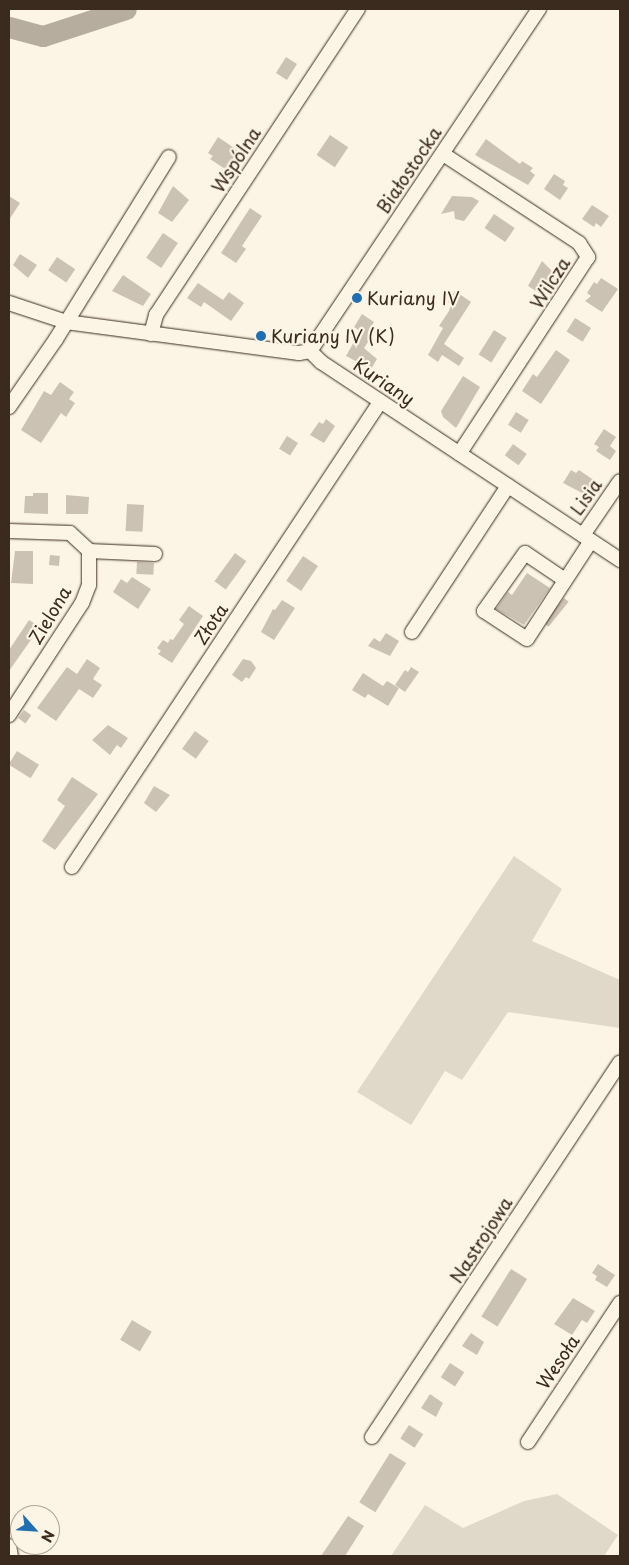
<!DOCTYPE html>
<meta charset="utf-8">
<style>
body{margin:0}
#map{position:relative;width:629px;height:1565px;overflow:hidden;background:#fcf5e5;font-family:"Playpen Sans",sans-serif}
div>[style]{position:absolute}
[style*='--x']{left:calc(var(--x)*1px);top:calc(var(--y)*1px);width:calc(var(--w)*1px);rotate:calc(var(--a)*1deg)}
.green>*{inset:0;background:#e0d8c8}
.river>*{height:21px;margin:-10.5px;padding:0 10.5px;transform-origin:10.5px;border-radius:10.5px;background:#b7ad9e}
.building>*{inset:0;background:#ccc2b3;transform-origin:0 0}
.roads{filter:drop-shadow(0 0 1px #3b2a1e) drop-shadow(0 0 1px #3b2a1e)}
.minor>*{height:14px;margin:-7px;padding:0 7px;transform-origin:7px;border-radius:7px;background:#fcf5e5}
.dots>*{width:14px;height:14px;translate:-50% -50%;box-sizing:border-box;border:2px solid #fcf5e5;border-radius:50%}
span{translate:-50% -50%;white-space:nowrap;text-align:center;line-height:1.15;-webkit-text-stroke:4.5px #fcf5e5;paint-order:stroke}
.street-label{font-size:18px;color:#3b2a1e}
.poi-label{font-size:18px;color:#3b2a1e}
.left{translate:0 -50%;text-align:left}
.frame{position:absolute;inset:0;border:10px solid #3b2a1e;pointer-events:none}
.north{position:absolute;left:10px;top:1505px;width:50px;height:50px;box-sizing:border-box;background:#fcf5e5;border:1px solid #afa495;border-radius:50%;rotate:116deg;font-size:14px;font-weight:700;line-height:20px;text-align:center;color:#3b2a1e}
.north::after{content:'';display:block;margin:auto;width:18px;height:22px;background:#1f6fb2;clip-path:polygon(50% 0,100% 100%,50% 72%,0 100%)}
</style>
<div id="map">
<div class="green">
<div style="clip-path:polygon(514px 856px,562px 889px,532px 941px,620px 980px,620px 1028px,508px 1012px,462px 1080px,445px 1071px,411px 1125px,357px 1092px)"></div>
<div style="clip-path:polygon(557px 1494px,618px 1535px,604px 1556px,391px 1556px,425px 1505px,463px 1528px,524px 1501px)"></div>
</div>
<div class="river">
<div style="--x:9;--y:27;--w:35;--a:15"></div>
<div style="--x:43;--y:36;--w:87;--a:-18"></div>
</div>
<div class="building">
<div style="left:286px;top:57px;width:13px;height:19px;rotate:32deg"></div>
<div style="left:330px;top:135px;width:22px;height:24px;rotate:34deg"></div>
<div style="clip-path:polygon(218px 137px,240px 152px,228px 171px,210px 159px,213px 156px,208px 153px)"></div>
<div style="clip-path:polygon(486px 139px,520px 164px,522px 161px,533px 168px,530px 171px,535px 175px,528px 185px,475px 155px)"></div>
<div style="clip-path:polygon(554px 174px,565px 181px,563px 185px,568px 188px,560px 200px,544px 189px)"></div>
<div style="clip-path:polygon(173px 186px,189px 200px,172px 222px,158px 213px)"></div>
<div style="clip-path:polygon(9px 196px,20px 203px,9px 220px)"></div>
<div style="clip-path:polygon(452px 196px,472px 197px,479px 201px,464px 221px,455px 219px,454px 211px,441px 214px)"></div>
<div style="clip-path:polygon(592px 205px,609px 216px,601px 227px,596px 223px,594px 227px,582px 219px)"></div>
<div style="clip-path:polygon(250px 208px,262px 216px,242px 246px,246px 249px,236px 263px,221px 253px)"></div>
<div style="left:494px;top:214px;width:25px;height:17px;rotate:34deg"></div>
<div style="left:163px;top:233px;width:18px;height:30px;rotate:34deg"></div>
<div style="clip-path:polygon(20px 254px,37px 265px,28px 278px,13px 265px)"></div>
<div style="left:57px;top:257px;width:22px;height:16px;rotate:34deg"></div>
<div style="clip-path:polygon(542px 261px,556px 275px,541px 294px,528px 286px)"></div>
<div style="clip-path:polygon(123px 275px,151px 294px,143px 306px,112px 291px)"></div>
<div style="clip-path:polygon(601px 278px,618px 289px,602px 312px,585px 301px,591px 296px,587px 293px,594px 282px,597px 284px)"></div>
<div style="clip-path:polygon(198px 283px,223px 300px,229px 292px,244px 303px,231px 321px,204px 302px,201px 307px,187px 298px)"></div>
<div style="clip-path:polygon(455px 291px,471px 302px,444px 344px,464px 358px,459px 366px,442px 355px,438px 362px,428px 355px,443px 328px,439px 326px,449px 311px,451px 304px,448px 302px)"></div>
<div style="clip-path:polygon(362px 314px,374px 322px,371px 327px,376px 330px,364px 348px,377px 359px,371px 369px,346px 356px,360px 331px,354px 327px)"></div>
<div style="left:575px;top:318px;width:19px;height:16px;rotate:32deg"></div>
<div style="left:494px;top:330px;width:15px;height:29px;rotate:32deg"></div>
<div style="clip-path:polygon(556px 350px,570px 360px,541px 404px,522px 391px,533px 374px,537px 377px)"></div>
<div style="clip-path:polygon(463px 376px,480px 387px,456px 428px,443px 417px,441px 411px)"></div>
<div style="clip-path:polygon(60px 382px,74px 392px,69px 399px,75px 403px,66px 417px,61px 413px,41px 443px,21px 430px,44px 391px,51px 395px)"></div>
<div style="left:516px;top:412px;width:15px;height:15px;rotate:32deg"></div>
<div style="clip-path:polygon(326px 419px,335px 426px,324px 443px,310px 435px,319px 422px,323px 424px)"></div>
<div style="clip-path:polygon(604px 429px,616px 437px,610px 446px,616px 451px,610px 460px,596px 451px,599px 447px,594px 444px)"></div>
<div style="left:287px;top:436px;width:13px;height:15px;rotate:32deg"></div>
<div style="left:513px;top:444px;width:17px;height:14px;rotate:36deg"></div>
<div style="clip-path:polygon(571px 470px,576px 473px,579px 470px,595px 481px,586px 495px,563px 483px)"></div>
<div style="clip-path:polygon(33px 493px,48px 493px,48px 514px,24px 513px,25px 496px,33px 496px)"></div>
<div style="clip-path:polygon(66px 495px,89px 497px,88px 514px,66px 514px)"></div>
<div style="left:127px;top:504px;width:17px;height:27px;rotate:3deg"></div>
<div style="clip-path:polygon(15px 551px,33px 551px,33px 584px,11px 583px)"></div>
<div style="left:235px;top:553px;width:14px;height:35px;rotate:36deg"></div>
<div style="left:50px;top:555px;width:10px;height:10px;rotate:6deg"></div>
<div style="left:303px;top:556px;width:18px;height:30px;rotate:34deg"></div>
<div style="left:137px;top:562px;width:17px;height:12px;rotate:3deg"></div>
<div style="clip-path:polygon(527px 573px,550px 588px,524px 625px,496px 609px,508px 592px,512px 595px)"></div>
<div style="clip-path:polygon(132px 577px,151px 589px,138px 609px,113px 592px,121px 579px,127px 583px)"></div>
<div style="left:564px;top:598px;width:6px;height:32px;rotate:39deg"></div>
<div style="clip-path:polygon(282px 600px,295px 608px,274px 640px,261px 632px,273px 609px,275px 610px)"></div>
<div style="clip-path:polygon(189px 606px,203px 616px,172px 663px,158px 654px,161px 651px,157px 648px,163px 640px,168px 643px,170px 639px,173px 640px,184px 624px,179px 620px)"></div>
<div style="clip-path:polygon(29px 620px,40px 627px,9px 671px,9px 650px)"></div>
<div style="clip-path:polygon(386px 633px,399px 641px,390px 656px,368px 646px,374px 638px,380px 642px)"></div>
<div style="clip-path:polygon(87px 659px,100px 668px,93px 679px,102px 685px,93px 698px,79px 689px,56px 721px,37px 708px,67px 667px,77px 674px)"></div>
<div style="clip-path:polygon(243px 659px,251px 661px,256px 668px,249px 679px,246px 677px,242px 682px,232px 675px)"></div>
<div style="clip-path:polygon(411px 667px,419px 672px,405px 692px,395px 685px,405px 670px,408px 672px)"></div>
<div style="clip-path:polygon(363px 673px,383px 686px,387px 681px,399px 688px,388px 706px,368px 694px,365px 698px,352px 690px)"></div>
<div style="left:24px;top:710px;width:9px;height:10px;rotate:36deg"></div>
<div style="clip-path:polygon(108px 725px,128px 738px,121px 748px,117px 745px,110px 755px,92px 740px)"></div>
<div style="left:195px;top:731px;width:17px;height:22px;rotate:36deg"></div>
<div style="left:17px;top:751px;width:26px;height:16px;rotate:32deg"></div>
<div style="clip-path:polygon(72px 777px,98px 794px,55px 850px,42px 841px,65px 806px,57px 800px)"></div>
<div style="clip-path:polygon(154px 786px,170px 795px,156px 812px,144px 803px)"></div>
<div style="clip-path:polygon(598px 1264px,615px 1275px,607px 1287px,595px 1280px,597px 1276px,592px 1273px)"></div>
<div style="left:511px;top:1269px;width:19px;height:56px;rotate:32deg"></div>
<div style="clip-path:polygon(573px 1298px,595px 1311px,587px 1323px,582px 1320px,572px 1335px,554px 1324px)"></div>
<div style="left:132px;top:1320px;width:23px;height:23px;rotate:31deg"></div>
<div style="clip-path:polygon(471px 1333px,484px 1342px,477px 1355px,462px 1346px)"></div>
<div style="left:450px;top:1363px;width:17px;height:17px;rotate:33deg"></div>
<div style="clip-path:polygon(430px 1394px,443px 1403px,436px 1417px,421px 1408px)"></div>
<div style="left:409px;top:1425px;width:17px;height:16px;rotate:33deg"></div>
<div style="left:390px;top:1453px;width:19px;height:58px;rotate:32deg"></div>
<div style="clip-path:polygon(348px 1516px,364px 1526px,345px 1556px,321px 1556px)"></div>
</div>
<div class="roads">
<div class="minor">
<div style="--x:443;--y:154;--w:163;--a:33.2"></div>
<div style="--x:579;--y:243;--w:17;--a:57"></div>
<div style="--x:588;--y:257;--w:235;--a:123.2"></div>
<div style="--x:9;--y:303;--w:60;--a:18.4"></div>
<div style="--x:66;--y:322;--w:235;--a:7.6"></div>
<div style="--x:299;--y:353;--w:11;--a:-10"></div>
<div style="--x:310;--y:351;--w:412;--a:-56.2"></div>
<div style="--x:151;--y:334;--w:20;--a:-75"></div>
<div style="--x:156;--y:315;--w:367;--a:-56.6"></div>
<div style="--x:310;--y:351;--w:16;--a:45"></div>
<div style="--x:321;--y:362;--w:359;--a:33.5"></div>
<div style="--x:9;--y:407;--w:83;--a:-55.3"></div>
<div style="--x:56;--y:339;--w:214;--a:-58.2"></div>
<div style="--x:9;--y:531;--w:61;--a:1.9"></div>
<div style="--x:70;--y:533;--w:26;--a:43"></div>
<div style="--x:89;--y:551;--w:34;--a:90"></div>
<div style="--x:89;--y:585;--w:19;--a:111"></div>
<div style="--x:82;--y:603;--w:134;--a:123.1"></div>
<div style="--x:583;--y:535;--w:65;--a:-55.6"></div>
<div style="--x:89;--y:551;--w:66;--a:2.6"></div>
<div style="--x:565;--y:580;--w:48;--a:-146"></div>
<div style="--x:525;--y:553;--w:71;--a:125.3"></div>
<div style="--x:484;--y:611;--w:51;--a:33.1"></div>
<div style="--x:527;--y:639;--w:117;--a:-56.9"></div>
<div style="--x:412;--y:632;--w:175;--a:-56.7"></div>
<div style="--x:72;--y:867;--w:558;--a:-56.48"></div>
<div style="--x:372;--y:1437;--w:449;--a:-56.5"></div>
<div style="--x:528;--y:1442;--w:167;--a:-56.5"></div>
<div style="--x:9;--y:1546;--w:10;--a:79"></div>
</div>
</div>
<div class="dots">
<div style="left:357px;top:298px;background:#1f6fb2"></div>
<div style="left:261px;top:336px;background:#1f6fb2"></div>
</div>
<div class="street-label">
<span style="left:236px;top:160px;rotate:-57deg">Wspólna</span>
<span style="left:409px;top:170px;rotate:-56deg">Białostocka</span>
<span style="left:550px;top:283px;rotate:-57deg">Wilcza</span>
<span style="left:384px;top:382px;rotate:34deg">Kuriany</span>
<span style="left:586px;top:497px;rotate:-55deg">Lisia</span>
<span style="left:50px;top:615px;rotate:-59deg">Zielona</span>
<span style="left:211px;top:624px;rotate:-56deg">Złota</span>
<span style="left:481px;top:1240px;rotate:-57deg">Nastrojowa</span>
<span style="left:558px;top:1362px;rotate:-56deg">Wesoła</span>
</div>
<div class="poi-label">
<span class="left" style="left:367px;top:298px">Kuriany IV</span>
<span class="left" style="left:271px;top:336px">Kuriany IV (K)</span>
</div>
<div class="frame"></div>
<div class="north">N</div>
</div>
